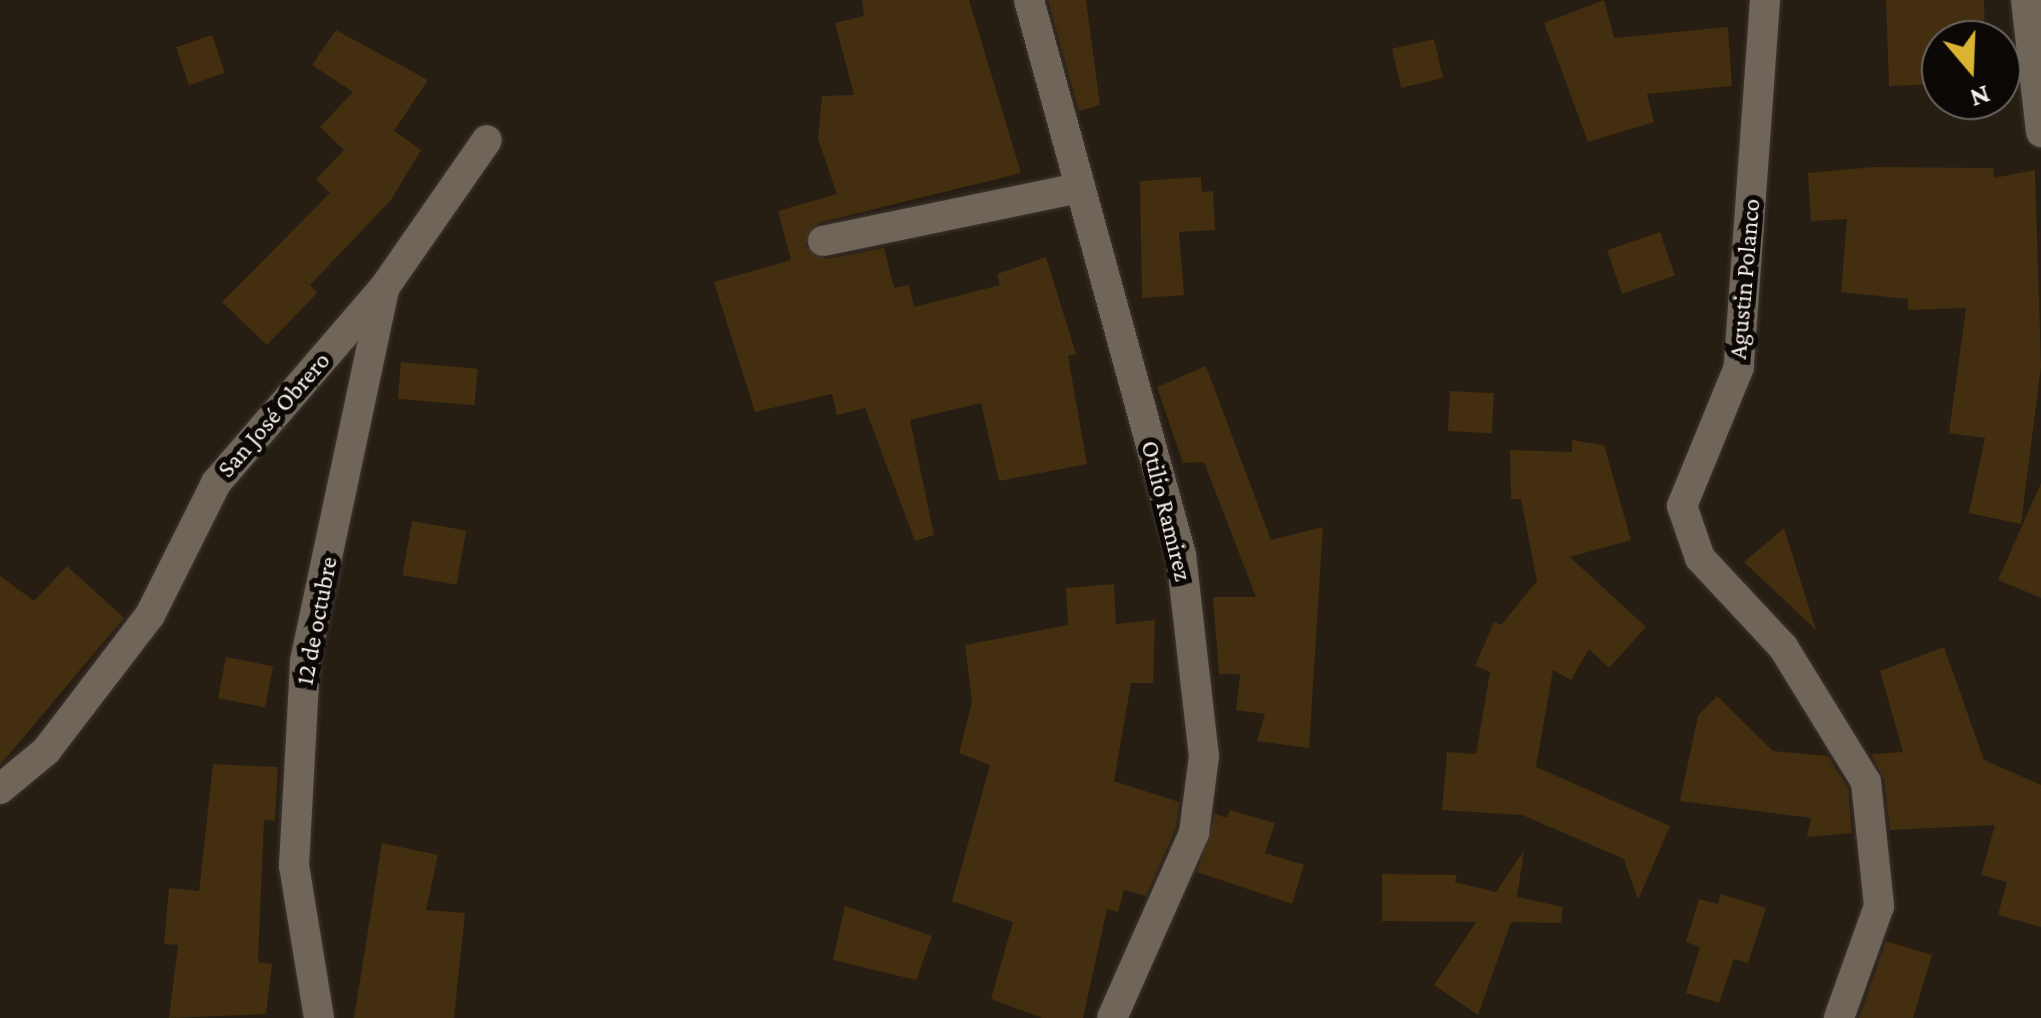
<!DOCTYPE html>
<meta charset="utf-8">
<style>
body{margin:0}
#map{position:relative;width:2041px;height:1018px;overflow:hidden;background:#261d13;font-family:"Crimson Pro",serif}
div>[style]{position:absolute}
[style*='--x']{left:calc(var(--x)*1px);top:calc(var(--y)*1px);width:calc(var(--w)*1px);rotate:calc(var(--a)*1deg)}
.building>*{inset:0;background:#432e10;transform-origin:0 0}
.roads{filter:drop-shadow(0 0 2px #3d3630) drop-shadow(0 0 2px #3d3630)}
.minor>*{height:30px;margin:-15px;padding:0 15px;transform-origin:15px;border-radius:15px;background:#706559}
span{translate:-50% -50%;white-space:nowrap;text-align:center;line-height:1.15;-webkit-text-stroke:10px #0c0805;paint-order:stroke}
.street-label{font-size:25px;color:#f7f1ea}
.north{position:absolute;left:1921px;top:20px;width:100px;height:100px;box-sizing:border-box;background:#0c0805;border:2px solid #6a6561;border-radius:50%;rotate:161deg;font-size:28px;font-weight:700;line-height:40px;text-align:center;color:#f7f1ea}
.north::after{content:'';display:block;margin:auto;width:35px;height:45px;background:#dab333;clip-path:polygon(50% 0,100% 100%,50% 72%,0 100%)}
</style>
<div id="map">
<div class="building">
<div style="clip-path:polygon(862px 0,969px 0,1021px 173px,818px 223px,805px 246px,826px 259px,884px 248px,894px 288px,909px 285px,914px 307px,1000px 285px,997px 274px,1046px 257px,1076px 354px,1068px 356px,1087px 464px,999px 481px,981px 403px,910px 420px,934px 535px,915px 541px,865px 408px,837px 415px,832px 394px,755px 412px,714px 282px,791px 260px,778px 211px,837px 194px,818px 139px,822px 96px,854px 95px,835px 23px,864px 16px)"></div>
<div style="clip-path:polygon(1048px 0,1086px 0,1100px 105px,1079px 111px)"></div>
<div style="clip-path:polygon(1604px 0,1614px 38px,1728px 27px,1732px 86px,1647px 94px,1654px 122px,1588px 142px,1544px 23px)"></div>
<div style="clip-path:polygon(1886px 0,1984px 0,1985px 40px,1941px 40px,1941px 84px,1889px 86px)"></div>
<div style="clip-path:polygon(336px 30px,428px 80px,394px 131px,421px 150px,391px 200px,310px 285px,317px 293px,267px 345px,222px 302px,330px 193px,316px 179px,344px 150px,320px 127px,353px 92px,312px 65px)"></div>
<div style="left:212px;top:35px;width:40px;height:38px;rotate:71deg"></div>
<div style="left:1434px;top:39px;width:40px;height:43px;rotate:77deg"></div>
<div style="clip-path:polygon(1874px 167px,1993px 168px,1994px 178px,2035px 170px,2041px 367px,2021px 524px,1969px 513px,1985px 438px,1949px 433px,1966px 308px,1908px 310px,1908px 299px,1841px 292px,1847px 219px,1811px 221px,1808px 173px)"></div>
<div style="clip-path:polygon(1201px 177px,1202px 192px,1213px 191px,1215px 230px,1179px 232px,1184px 295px,1142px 298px,1140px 181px)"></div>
<div style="left:1660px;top:232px;width:46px;height:56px;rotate:71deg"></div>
<div style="left:401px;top:362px;width:77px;height:37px;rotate:5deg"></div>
<div style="clip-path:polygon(1206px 366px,1271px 540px,1323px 527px,1309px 748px,1257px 741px,1265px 714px,1236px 710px,1240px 674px,1219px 674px,1213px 597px,1256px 597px,1204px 462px,1183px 463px,1157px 387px)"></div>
<div style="left:1450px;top:391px;width:44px;height:40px;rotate:3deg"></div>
<div style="clip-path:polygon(1572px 440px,1604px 445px,1631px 540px,1570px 557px,1646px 627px,1609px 668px,1589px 649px,1571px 680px,1553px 670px,1536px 767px,1670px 826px,1638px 900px,1624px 859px,1522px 815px,1442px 810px,1447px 752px,1476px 754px,1490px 672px,1475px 666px,1494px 622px,1501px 625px,1537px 581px,1521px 499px,1511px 499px,1510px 450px,1572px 452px)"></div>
<div style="clip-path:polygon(2041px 483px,2041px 598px,1998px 580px)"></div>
<div style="left:412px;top:521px;width:55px;height:55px;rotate:10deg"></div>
<div style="clip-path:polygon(1784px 528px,1816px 630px,1744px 562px)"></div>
<div style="clip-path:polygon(67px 566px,124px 618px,0 765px,0 576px,34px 601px)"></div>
<div style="clip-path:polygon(1114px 584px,1116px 624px,1155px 620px,1153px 683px,1131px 683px,1114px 781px,1179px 802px,1176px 828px,1146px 896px,1124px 890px,1118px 912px,1107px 909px,1083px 1018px,1042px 1018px,991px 999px,1013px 922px,952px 901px,990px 765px,959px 753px,972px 702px,965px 645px,1068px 625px,1066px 588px)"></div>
<div style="clip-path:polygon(1944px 647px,1984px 760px,2041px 785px,2041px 927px,1998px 915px,2007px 882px,1981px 875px,1995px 825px,1890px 830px,1884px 779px,1871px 754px,1903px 752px,1880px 671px)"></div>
<div style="left:226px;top:657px;width:48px;height:42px;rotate:11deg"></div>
<div style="clip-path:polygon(1717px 696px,1773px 751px,1828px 756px,1848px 788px,1852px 833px,1807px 837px,1811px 818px,1680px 801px,1698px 716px)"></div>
<div style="clip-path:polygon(213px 764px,278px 767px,275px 821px,264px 820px,258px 962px,272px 964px,266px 1014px,169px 1018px,178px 945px,164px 944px,169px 888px,199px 891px)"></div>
<div style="clip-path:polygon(1230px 810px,1275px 823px,1265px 853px,1304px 865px,1292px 904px,1197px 872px,1215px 814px,1227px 818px)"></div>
<div style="clip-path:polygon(382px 843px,438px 855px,426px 910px,465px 913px,454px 1018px,354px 1018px)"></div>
<div style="clip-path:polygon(1524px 850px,1517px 897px,1563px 907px,1561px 923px,1511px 922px,1478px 1015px,1434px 985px,1476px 922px,1382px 921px,1382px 874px,1457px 875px,1455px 882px,1496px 892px)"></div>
<div style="clip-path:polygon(1721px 894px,1766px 908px,1748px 963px,1734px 959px,1719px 1003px,1686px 993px,1700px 947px,1686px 942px,1699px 899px,1718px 904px)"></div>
<div style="clip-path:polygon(845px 906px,932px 936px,916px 980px,833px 960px)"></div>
<div style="clip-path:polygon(1886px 941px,1932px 955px,1913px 1018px,1859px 1018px)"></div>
</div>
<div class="roads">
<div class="minor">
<div style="--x:1029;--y:0;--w:575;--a:74.68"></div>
<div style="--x:1181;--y:555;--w:202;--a:83.5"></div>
<div style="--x:1204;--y:756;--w:78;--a:97.4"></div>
<div style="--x:1194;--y:833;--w:202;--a:113.9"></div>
<div style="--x:1765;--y:0;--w:368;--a:94.1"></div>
<div style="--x:1739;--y:367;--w:150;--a:112.3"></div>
<div style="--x:1682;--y:506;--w:55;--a:70.9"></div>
<div style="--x:1700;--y:558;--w:122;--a:47"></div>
<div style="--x:1783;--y:647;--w:158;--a:58.4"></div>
<div style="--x:1866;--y:782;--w:125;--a:84"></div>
<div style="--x:1879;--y:906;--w:119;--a:109.7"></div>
<div style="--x:2026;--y:0;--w:133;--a:83.5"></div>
<div style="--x:823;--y:241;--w:261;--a:-11.7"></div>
<div style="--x:0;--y:789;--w:60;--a:-39.6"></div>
<div style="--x:46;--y:751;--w:171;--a:-52.6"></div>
<div style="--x:150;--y:615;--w:148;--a:-63.4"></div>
<div style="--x:216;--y:483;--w:257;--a:-49.3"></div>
<div style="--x:384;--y:288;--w:180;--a:-55.2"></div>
<div style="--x:319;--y:1018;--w:154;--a:-99.3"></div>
<div style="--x:294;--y:866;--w:205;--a:-86.9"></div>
<div style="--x:305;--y:661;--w:381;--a:-78"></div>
</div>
</div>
<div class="street-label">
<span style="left:1745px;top:279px;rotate:-85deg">Agustin Polanco</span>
<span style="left:274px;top:415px;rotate:-49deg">San José Obrero</span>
<span style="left:1166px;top:511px;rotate:76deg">Otilio Ramirez</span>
<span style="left:317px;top:621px;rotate:-79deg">12 de octubre</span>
</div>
<div class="north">N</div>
</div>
